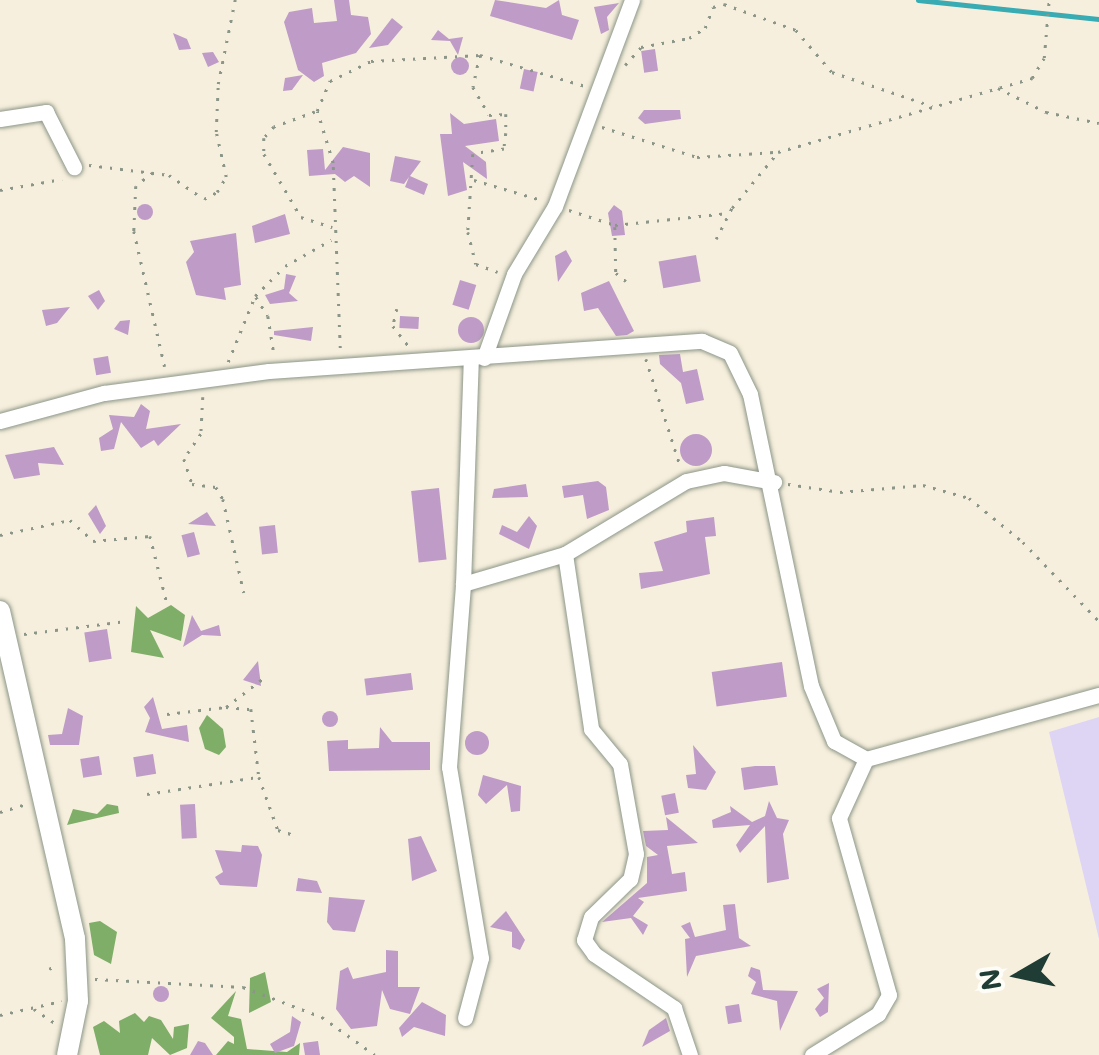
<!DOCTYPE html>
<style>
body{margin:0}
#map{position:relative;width:1099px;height:1055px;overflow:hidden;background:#f7efdd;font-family:Mali,sans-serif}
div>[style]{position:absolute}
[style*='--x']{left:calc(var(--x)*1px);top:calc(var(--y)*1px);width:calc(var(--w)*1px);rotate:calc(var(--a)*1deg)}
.built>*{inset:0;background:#ded5f5}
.forest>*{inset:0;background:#7eae68}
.stream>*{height:5px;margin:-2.5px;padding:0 2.5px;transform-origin:2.5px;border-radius:2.5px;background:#39abb2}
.building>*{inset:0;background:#be9cc7;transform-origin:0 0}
.round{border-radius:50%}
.path>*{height:2.5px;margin-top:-1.25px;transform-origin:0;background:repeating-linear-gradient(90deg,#8b9688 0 2.5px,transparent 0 10.5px)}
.roads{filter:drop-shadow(0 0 2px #8b9688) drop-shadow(0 0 2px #8b9688)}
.street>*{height:15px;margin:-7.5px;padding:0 7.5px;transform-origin:7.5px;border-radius:7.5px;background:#fff}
.secondary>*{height:20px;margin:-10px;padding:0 10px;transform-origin:10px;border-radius:10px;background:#fff}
span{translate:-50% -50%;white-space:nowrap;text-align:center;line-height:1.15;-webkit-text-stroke:8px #fdfcf7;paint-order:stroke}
.north{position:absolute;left:969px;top:925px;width:100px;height:100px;-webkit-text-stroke:8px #fdfcf7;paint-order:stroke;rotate:261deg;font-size:28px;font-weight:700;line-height:40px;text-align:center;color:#1f3d34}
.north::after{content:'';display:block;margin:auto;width:35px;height:45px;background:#1f3d34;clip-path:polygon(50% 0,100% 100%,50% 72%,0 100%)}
</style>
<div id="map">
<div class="built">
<div style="clip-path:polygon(1099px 717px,1099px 939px,1049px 732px)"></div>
</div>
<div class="forest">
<div style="clip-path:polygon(171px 605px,185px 615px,181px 641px,150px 630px,164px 658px,131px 652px,136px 606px,148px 618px)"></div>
<div style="clip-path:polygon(207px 715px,223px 729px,226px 747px,219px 755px,205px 749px,199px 728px)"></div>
<div style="clip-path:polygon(107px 804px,118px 806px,119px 813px,67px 825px,73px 809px,97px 814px)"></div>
<div style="clip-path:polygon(100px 921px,117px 932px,111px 964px,94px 955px,89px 923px)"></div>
<div style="clip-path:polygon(265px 972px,271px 1002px,249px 1013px,250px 978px)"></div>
<div style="clip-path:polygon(236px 991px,228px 1016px,241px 1019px,247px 1049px,287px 1052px,300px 1043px,299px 1055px,216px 1055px,228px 1041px,234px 1044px,234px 1037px,211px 1018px)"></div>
<div style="clip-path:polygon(135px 1013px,144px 1022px,149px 1016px,161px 1020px,173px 1039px,174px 1027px,189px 1024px,187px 1048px,170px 1055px,152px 1038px,148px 1055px,100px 1055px,93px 1027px,104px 1021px,120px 1033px,119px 1021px)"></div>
</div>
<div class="stream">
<div style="--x:918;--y:0;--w:182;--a:6"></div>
</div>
<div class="building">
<div style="clip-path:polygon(334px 0,349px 0,351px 15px,368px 17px,371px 34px,356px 53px,322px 63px,324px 76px,314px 82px,298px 70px,284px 22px,289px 12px,312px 8px,314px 23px,337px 21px)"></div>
<div style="clip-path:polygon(495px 0,546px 8px,559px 0,562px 15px,579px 20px,572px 40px,490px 16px)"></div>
<div style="clip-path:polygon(619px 3px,607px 17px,609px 30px,601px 34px,594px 7px)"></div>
<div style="clip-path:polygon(392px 18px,403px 27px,388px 45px,369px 48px)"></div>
<div style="clip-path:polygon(438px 30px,449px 39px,463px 37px,458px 55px,450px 41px,431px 40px)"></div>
<div style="clip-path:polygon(173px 33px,187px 39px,191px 49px,179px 50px)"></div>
<div style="left:655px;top:49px;width:22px;height:14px;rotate:82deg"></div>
<div style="clip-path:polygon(213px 52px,219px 62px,208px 67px,202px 53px)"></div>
<div class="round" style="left:451px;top:57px;width:18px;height:18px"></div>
<div style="left:524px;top:69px;width:14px;height:20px;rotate:12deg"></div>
<div style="clip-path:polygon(303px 75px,292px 90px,283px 91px,285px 78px)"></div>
<div style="clip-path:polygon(644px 110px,680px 110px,681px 119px,645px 124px,638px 118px)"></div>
<div style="clip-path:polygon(450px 113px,464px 124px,496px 119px,499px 141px,465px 146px,486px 162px,487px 179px,463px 162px,467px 190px,448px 196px,440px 134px,452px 134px)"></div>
<div style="clip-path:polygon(343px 147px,370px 153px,370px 187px,354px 176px,345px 182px,335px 174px,309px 176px,307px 150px,323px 149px,325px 170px)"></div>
<div style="clip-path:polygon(395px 156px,421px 161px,410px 176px,428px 184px,424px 195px,405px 187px,409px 177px,404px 184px,390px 181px)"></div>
<div class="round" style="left:137px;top:204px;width:16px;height:16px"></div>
<div style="clip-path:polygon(614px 205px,622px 211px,625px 235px,612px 236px,608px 213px)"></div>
<div style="clip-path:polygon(285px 214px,290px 234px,255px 243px,252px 226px)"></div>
<div style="clip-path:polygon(236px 233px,241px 285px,224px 288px,226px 300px,196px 295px,186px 262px,194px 252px,190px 241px)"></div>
<div style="clip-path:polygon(566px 250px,572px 261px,558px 282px,555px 256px)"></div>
<div style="left:696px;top:255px;width:27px;height:38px;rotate:80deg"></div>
<div style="clip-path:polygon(286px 274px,296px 276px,289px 293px,298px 301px,270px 304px,265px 295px,284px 289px)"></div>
<div style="left:460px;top:280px;width:17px;height:26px;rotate:17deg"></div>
<div style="clip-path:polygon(609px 281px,634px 331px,627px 335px,616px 336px,598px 308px,584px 311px,581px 293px)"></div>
<div style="clip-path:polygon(99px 290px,105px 301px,98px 310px,88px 296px)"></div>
<div style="clip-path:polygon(70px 307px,57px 323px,46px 326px,42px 310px)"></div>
<div style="left:400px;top:316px;width:19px;height:12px;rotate:3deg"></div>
<div class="round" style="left:458px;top:317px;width:26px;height:26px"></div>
<div style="clip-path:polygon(130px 320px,128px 335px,114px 329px,120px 321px)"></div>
<div style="clip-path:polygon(313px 327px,311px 341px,274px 335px,274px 331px)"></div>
<div style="clip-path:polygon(680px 354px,683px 372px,697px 369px,704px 400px,686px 404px,681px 383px,660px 364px,659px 355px)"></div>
<div style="left:108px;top:356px;width:17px;height:15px;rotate:80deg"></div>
<div style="clip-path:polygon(141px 404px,150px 411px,146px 429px,181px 424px,158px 446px,154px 440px,141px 448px,121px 422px,114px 449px,101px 451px,99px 438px,113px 429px,109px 415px,134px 417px)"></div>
<div class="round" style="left:680px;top:434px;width:32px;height:32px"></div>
<div style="clip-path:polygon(54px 447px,64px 465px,38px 463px,40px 475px,14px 479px,5px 455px)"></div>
<div style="clip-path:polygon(598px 481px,606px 487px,609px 510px,587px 519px,583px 495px,564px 498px,562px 486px)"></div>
<div style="clip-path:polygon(526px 484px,528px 497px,492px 498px,494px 489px)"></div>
<div style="left:439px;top:488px;width:72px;height:28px;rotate:84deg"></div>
<div style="clip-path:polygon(96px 505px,106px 526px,100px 534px,88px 514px)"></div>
<div style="clip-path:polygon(207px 512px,216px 526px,188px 524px)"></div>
<div style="clip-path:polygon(529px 516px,537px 526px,529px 549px,499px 534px,502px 525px,517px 532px)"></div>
<div style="clip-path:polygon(714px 517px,716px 536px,705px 537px,710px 574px,641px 589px,639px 573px,663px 571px,654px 542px,687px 532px,686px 521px)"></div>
<div style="left:275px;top:525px;width:28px;height:16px;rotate:84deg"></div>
<div style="left:194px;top:532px;width:23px;height:13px;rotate:75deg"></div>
<div style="clip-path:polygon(192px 615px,201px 631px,219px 625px,221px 636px,202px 635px,183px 647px)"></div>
<div style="left:107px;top:629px;width:30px;height:23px;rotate:81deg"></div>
<div style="clip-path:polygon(258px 661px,261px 686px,243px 680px)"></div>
<div style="left:782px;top:662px;width:35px;height:71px;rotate:82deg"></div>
<div style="left:411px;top:673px;width:17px;height:47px;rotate:83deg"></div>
<div style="clip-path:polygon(153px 697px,162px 729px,187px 725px,189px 742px,145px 732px,150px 718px,144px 707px)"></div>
<div style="clip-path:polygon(68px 708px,83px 716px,79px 745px,50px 745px,48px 735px,62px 734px)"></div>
<div class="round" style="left:322px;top:711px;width:16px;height:16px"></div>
<div style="clip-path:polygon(380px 727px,392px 742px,430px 742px,430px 770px,329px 771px,327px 741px,348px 740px,348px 749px,379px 748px)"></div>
<div class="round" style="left:465px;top:731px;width:24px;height:24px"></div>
<div style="clip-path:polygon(693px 745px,716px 772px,706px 790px,688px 788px,686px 775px,696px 774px)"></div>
<div style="left:153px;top:754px;width:20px;height:20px;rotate:81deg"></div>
<div style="left:99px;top:756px;width:19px;height:19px;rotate:81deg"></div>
<div style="clip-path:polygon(755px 766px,775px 766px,778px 785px,744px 790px,741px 768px)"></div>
<div style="clip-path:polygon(483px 775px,521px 786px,520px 811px,511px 812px,507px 785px,486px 804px,478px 795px)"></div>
<div style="left:675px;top:793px;width:20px;height:14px;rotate:79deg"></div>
<div style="clip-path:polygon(769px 801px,777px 818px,789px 820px,783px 834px,789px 879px,767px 883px,765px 826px,740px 853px,736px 845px,750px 825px,713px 828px,712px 820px,731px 812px,730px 806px,752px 822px,765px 816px)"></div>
<div style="left:195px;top:804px;width:34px;height:15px;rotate:87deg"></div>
<div style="clip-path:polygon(666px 817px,698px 843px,667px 846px,672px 874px,685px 872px,687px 891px,638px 898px,644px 902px,633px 916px,648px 925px,643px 935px,631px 918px,602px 922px,647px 883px,647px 857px,658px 855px,646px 846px,643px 831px,668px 830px)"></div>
<div style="clip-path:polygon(421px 836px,437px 871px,412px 881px,408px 839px)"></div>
<div style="clip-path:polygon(242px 845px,258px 846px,262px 855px,257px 887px,220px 885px,215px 877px,223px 872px,215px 850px,241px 852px)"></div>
<div style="clip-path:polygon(298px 878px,317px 881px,322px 893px,296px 891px)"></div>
<div style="clip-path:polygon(329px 897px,365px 900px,355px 932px,333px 930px,327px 922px)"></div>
<div style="clip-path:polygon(735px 904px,739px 938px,751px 946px,696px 956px,687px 977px,685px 939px,690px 938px,681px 926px,690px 922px,695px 937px,726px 930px,723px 905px)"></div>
<div style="clip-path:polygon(506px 911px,525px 940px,520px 950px,512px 947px,512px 932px,490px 927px)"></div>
<div style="clip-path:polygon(386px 950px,398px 951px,398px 987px,420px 987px,410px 1014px,390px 1009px,382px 990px,377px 1026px,351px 1029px,336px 1009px,340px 971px,348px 967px,353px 979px,386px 972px)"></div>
<div style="clip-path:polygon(751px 967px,760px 970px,763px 990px,798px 991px,780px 1031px,777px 1001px,751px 994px,756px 982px,748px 976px)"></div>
<div style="clip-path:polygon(829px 983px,828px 1012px,820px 1017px,815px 1009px,824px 998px,817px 989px)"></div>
<div class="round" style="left:153px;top:986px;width:16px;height:16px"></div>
<div style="clip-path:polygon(422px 1002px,446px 1015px,445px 1036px,414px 1027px,402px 1037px,399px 1028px)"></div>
<div style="left:739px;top:1004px;width:18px;height:14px;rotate:81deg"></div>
<div style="clip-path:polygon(292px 1016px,301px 1022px,294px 1046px,275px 1053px,270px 1044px,290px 1032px)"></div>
<div style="clip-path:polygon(666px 1018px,670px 1031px,642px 1047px,649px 1030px)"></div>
<div style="clip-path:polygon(198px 1041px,205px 1043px,213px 1055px,190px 1055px)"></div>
<div style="clip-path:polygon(318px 1041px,320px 1055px,305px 1055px,303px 1043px)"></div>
</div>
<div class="path">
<div style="--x:480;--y:55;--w:33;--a:102"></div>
<div style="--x:473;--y:87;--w:32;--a:60"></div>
<div style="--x:489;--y:115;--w:17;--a:-3"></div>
<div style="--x:506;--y:114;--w:19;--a:90"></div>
<div style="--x:506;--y:133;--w:16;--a:97"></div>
<div style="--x:504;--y:149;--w:31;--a:171"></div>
<div style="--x:473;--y:154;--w:78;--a:93.7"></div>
<div style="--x:468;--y:232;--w:33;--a:76"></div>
<div style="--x:476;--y:264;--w:23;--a:20"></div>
<div style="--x:625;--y:65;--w:24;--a:-48"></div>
<div style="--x:641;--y:47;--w:49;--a:-10.6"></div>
<div style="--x:689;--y:38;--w:19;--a:-32"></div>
<div style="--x:705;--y:28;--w:22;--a:-69"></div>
<div style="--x:713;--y:7;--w:11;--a:-15"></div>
<div style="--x:724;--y:4;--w:77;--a:19.9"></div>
<div style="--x:796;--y:30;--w:55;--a:49.4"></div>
<div style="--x:832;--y:72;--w:106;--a:18.8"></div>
<div style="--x:998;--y:88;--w:54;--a:26.6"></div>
<div style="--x:1046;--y:112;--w:54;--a:11.7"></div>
<div style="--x:315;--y:112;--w:44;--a:159.9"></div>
<div style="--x:274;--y:127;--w:15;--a:132"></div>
<div style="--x:264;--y:138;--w:16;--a:90"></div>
<div style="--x:264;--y:154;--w:73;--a:59.6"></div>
<div style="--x:301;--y:217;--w:33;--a:18"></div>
<div style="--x:602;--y:127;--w:100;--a:17.5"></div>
<div style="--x:697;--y:157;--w:77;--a:-3.7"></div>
<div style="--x:89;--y:165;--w:81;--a:7.1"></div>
<div style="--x:169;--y:175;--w:42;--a:34.4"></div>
<div style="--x:204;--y:199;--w:15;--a:-28"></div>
<div style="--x:217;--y:192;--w:17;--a:-59"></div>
<div style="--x:226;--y:177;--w:46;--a:-102.5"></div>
<div style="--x:216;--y:132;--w:48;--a:-87.6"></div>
<div style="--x:218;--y:84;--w:86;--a:-78.6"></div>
<div style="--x:153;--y:173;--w:21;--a:143"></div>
<div style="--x:136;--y:186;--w:45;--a:92.5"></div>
<div style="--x:134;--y:231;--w:139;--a:77.2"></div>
<div style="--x:474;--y:180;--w:67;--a:16.5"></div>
<div style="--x:0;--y:190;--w:63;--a:-10.1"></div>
<div style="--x:569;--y:210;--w:48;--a:18.1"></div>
<div style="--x:615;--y:225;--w:114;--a:-6.1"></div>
<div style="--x:615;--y:227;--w:46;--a:88.8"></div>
<div style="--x:616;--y:273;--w:13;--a:39"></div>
<div style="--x:716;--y:239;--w:35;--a:-63"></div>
<div style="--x:732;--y:208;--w:72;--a:-50.6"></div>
<div style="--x:778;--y:152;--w:265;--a:-16.2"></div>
<div style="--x:1032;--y:78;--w:23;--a:-59"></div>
<div style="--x:1044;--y:58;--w:58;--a:-85.1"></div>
<div style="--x:256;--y:297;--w:22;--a:58"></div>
<div style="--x:268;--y:316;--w:38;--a:81"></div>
<div style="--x:397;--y:309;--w:17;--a:103"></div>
<div style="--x:393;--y:326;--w:24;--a:52"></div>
<div style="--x:340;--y:348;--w:185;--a:-92.2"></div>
<div style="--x:333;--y:163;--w:54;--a:-107.1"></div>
<div style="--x:317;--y:111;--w:33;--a:-67"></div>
<div style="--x:330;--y:81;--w:46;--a:-26"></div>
<div style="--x:371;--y:61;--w:109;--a:-3.2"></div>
<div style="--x:480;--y:55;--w:109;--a:16.4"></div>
<div style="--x:646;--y:359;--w:111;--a:72.2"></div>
<div style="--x:228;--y:362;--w:71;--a:-67.8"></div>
<div style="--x:255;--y:296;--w:42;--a:-45"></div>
<div style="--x:285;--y:266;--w:53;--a:-29.5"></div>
<div style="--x:203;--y:397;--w:37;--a:93"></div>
<div style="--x:201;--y:434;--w:30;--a:124"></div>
<div style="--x:184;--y:459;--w:26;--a:72"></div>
<div style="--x:192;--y:484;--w:24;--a:7"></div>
<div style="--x:216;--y:487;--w:14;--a:60"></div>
<div style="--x:223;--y:499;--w:96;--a:77.4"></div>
<div style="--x:788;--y:484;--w:53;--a:8.7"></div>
<div style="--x:840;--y:492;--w:83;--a:-4.8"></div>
<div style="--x:923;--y:485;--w:48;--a:15.8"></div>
<div style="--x:969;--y:498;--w:70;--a:39.2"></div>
<div style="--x:1023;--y:542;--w:110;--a:46.1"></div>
<div style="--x:0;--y:535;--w:72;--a:-12.1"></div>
<div style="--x:70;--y:520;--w:31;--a:42"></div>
<div style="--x:93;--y:541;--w:57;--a:-5"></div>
<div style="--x:150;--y:536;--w:69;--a:75.8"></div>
<div style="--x:24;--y:634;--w:103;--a:-7.3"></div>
<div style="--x:226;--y:707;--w:25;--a:5"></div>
<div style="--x:251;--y:709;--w:68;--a:83.3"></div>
<div style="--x:259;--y:777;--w:56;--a:70.3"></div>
<div style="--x:278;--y:830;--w:17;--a:17"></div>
<div style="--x:167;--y:714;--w:59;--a:-6.8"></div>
<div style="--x:226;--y:707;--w:49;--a:-37.6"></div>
<div style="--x:147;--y:794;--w:112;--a:-8.7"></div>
<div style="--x:0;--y:812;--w:24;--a:-17"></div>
<div style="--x:49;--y:969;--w:10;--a:-24"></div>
<div style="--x:95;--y:979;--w:148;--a:3.1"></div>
<div style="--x:243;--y:987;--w:85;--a:20.8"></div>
<div style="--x:322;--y:1017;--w:65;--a:35.6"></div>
<div style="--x:34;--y:1009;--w:27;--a:34"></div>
<div style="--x:0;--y:1015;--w:63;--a:-12.9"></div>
</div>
<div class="roads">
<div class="street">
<div style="--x:0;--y:119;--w:47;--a:-8.7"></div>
<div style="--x:46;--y:112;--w:62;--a:63"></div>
<div style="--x:484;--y:358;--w:89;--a:-70.3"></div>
<div style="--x:514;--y:274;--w:79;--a:-58.9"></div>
<div style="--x:555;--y:206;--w:220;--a:-69.5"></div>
<div style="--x:0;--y:421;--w:108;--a:-15.1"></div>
<div style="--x:104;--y:393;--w:166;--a:-7.6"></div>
<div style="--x:269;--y:371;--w:434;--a:-4"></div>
<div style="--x:702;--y:341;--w:30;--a:23"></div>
<div style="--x:730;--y:353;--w:46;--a:64"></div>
<div style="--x:750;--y:394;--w:298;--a:78.2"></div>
<div style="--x:811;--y:686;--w:60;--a:67.3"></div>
<div style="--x:834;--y:741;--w:37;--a:29"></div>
<div style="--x:866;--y:759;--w:242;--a:-15.4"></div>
<div style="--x:565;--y:554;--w:177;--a:81.5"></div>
<div style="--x:591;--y:729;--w:45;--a:50.4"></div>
<div style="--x:620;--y:764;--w:91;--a:79.9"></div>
<div style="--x:636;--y:854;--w:26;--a:103"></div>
<div style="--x:630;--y:879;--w:54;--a:135.7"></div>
<div style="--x:591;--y:917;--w:24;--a:107"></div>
<div style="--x:584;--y:940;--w:17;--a:54"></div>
<div style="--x:594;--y:954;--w:97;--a:34"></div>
<div style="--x:674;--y:1008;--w:50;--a:71.2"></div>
<div style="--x:463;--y:584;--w:225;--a:-88"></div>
<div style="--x:465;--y:1018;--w:62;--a:-75.1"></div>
<div style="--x:481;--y:958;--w:194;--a:-99.5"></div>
<div style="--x:449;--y:767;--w:184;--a:-85.6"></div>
<div style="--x:463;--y:584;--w:106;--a:-16.4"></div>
<div style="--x:565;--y:554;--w:141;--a:-31.1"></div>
<div style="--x:686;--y:481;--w:39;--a:-12"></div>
<div style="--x:724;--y:473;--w:51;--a:10.2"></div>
<div style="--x:812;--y:1055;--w:78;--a:-31.8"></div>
<div style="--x:878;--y:1014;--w:22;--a:-60"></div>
<div style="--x:889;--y:995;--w:184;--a:-105.8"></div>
<div style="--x:839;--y:818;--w:65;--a:-65.4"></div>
</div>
<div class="secondary">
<div style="--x:0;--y:611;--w:336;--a:77.1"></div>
<div style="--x:75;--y:939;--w:62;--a:87.2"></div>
<div style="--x:78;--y:1001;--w:55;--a:101.5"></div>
</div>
</div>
<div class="north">N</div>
</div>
